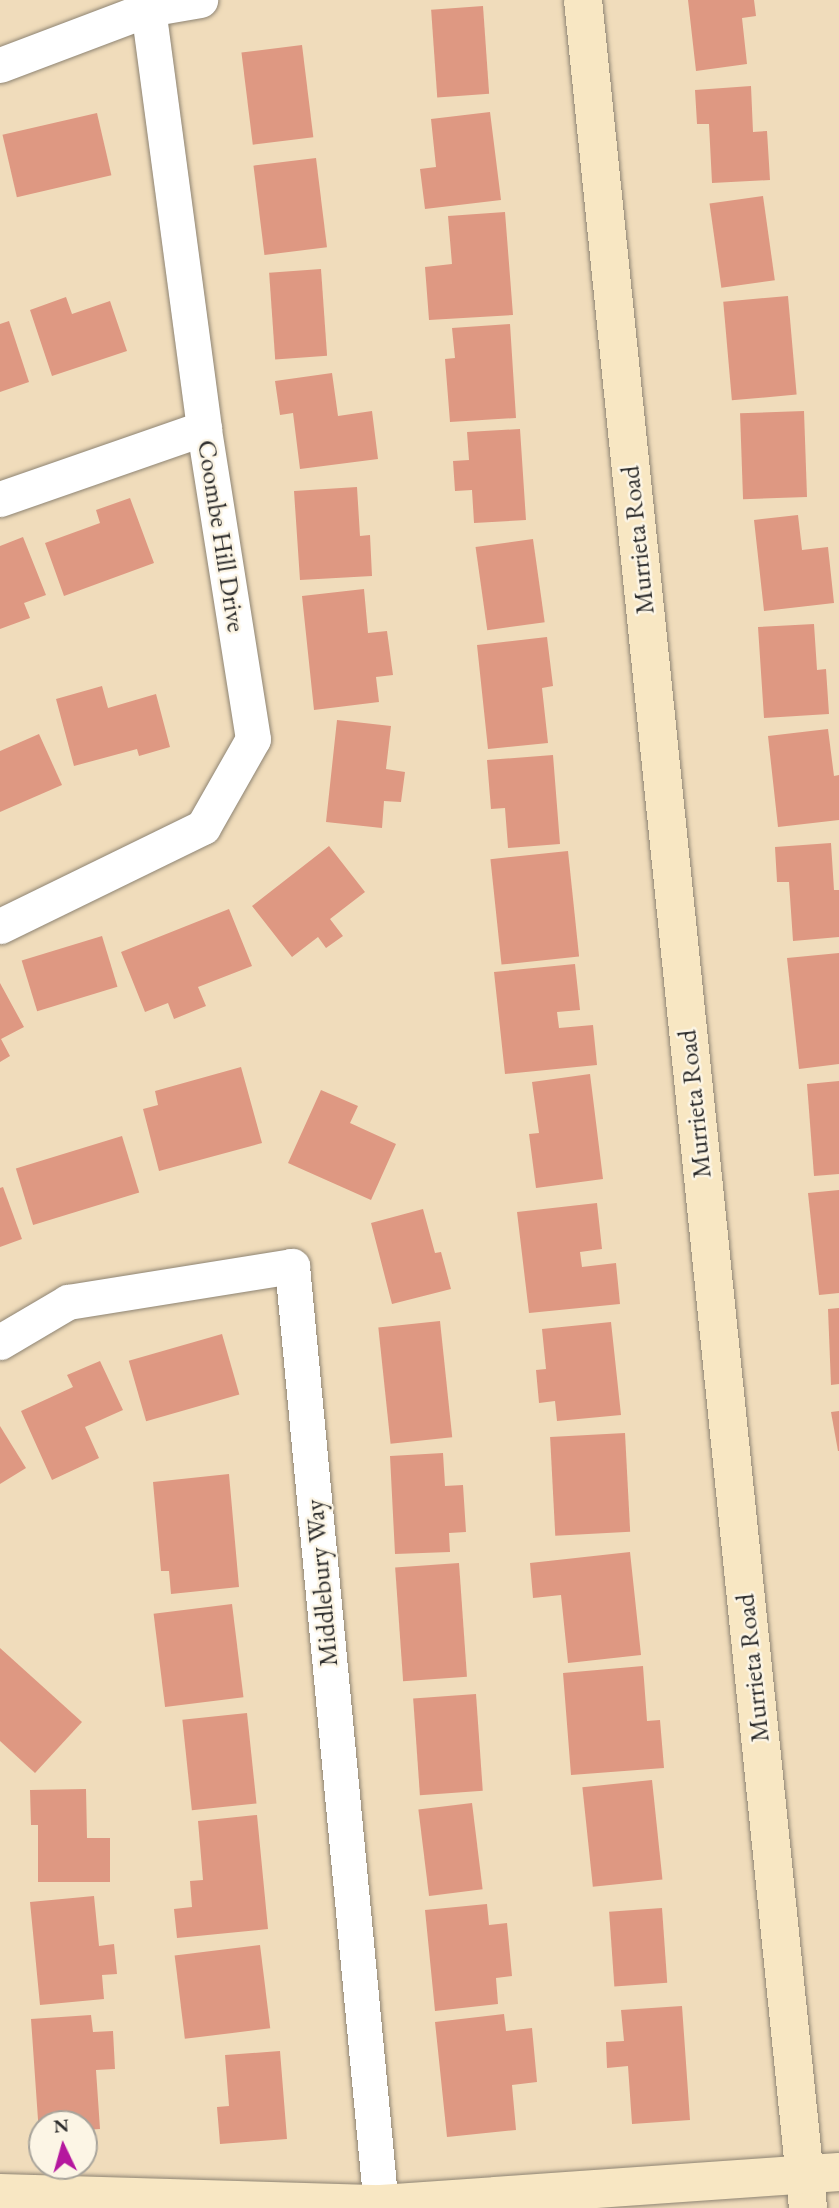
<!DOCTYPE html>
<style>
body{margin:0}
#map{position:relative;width:839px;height:2208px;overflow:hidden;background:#f0dcbb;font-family:"EB Garamond",serif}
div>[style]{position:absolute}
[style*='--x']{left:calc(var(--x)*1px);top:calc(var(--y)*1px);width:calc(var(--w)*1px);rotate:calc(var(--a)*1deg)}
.building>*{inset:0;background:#de9882;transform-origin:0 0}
.roads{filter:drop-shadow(0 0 2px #8e8473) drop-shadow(0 0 2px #8e8473)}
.street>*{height:35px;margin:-17.5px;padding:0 17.5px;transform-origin:17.5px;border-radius:17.5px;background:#fff}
.secondary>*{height:38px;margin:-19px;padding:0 19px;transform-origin:19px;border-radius:19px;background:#f8e7c3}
span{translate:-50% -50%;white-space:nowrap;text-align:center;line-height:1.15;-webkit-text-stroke:5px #fcf5e5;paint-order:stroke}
.street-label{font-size:26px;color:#2b2b2b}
.north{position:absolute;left:28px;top:2110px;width:70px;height:70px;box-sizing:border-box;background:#fcf5e5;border:2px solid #a8a49b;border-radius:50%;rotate:355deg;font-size:19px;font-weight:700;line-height:28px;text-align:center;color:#2b2b2b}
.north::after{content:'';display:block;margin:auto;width:24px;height:32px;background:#b5179e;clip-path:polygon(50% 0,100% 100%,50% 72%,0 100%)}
</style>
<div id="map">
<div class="building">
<div style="clip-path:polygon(688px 0,754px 0,756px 16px,742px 18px,747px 64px,696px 71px)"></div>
<div style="left:483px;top:6px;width:88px;height:52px;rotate:86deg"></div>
<div style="left:302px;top:45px;width:93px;height:61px;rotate:83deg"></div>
<div style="clip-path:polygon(751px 86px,753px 132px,767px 131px,770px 180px,712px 183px,709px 124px,697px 124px,695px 90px)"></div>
<div style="clip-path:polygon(490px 112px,501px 200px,425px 209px,420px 169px,436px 167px,431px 119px)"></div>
<div style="left:97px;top:113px;width:64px;height:97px;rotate:77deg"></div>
<div style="left:316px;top:158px;width:90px;height:63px;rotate:83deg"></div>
<div style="left:763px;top:196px;width:85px;height:54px;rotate:82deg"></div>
<div style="clip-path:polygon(505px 212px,513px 315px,429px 320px,425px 267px,452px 264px,448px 216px)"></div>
<div style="left:321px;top:269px;width:87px;height:52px;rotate:86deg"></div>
<div style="left:788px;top:296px;width:99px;height:65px;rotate:85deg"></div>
<div style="clip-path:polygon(66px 297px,72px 314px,110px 301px,127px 351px,52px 376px,30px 310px)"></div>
<div style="clip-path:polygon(9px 321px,29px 382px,0 392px,0 324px)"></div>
<div style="clip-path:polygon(510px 324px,516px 418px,450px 422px,445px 359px,455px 358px,452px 328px)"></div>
<div style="clip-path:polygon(332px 373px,338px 416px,372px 411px,378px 459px,300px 469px,293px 413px,280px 415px,275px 381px)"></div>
<div style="left:804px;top:411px;width:86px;height:64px;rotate:88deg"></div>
<div style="clip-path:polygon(520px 429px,526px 520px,474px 523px,472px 490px,455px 491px,453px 461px,469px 460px,467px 432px)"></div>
<div style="clip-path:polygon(357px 487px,360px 536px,370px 535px,372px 576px,300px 580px,294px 491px)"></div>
<div style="clip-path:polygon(130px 498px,154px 563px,64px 596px,45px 543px,100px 523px,96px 510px)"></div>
<div style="clip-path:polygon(798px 515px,802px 550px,828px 547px,834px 603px,764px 611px,754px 520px)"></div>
<div style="clip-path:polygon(23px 537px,46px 595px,24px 603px,30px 618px,0 629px,0 546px)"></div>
<div style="left:533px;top:539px;width:84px;height:58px;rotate:82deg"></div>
<div style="clip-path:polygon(364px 589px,368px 633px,387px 631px,393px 675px,376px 677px,379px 702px,314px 710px,302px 596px)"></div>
<div style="clip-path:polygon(814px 624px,817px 670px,826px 669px,829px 714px,764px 718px,758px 627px)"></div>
<div style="clip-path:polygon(547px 637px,553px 686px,542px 688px,548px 743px,488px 749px,477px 645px)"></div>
<div style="clip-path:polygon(102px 686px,108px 708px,156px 694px,170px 747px,139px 756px,137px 749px,74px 766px,56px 699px)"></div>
<div style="clip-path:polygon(337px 720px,391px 726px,386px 769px,405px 772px,401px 802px,384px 801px,382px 828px,326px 822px)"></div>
<div style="clip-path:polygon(828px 729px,834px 776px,839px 775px,839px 820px,778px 827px,768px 736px)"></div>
<div style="clip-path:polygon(39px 734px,62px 785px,0 812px,0 751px)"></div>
<div style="clip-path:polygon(553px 755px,560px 844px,508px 848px,505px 808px,491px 809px,487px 760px)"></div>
<div style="clip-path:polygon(831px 843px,834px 890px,839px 890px,839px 937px,793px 941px,789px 882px,777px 882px,775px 847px)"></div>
<div style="clip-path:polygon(329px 846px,365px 892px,330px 919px,343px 936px,326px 948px,318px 937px,292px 957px,252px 906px)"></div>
<div style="left:568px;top:851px;width:106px;height:78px;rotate:84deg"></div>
<div style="clip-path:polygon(229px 909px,252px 966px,198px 987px,206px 1006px,174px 1019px,168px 1003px,145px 1012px,121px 952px)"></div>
<div style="left:102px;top:936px;width:53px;height:84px;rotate:73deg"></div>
<div style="clip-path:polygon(839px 953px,839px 1064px,799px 1069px,787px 958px)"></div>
<div style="clip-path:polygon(575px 964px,580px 1010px,557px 1012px,559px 1028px,593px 1025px,597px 1065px,505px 1074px,494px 972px)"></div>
<div style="clip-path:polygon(0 983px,24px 1027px,1px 1039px,10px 1056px,0 1062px)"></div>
<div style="clip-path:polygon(241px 1067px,262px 1143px,159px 1171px,143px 1109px,158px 1105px,155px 1091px)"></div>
<div style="clip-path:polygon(590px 1074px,603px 1179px,536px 1188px,529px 1134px,539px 1133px,532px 1082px)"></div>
<div style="clip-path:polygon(839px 1081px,839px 1174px,814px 1176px,807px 1084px)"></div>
<div style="clip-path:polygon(321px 1090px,358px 1106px,350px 1123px,396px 1144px,371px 1200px,288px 1163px)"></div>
<div style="left:122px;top:1136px;width:59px;height:111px;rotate:73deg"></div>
<div style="clip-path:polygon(3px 1187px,22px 1239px,0 1247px,0 1188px)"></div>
<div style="clip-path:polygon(839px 1190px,839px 1293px,819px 1295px,808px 1193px)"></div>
<div style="clip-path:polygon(597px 1203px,602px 1249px,580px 1252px,582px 1267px,616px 1263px,620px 1304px,529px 1313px,517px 1212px)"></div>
<div style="clip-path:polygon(423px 1209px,435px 1253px,441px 1252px,451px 1289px,392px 1304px,371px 1223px)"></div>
<div style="clip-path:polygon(839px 1308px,839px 1384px,831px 1385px,828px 1309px)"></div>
<div style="left:440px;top:1321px;width:117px;height:62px;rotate:84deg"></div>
<div style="clip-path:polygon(611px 1322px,621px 1415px,557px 1421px,555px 1401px,539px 1403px,536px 1370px,546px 1369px,542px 1329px)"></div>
<div style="left:222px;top:1334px;width:63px;height:97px;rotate:74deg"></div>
<div style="clip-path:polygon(100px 1361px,123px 1410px,85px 1427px,99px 1458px,52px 1480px,21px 1411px,73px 1387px,67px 1375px)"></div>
<div style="clip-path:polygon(839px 1411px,839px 1451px,838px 1451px,831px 1412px)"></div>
<div style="clip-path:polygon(0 1426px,26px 1468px,0 1484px)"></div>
<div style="left:625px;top:1433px;width:99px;height:75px;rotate:87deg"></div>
<div style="clip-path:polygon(443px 1453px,445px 1486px,463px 1485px,466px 1532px,449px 1533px,450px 1552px,395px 1554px,390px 1456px)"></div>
<div style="clip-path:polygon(229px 1474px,239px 1587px,171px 1594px,169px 1571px,161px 1571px,153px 1482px)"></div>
<div style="clip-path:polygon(630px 1552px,641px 1655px,568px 1663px,561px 1595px,533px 1598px,530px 1563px)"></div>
<div style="left:459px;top:1563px;width:114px;height:64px;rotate:86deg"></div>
<div style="left:232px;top:1604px;width:94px;height:79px;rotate:83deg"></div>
<div style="clip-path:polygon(0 1648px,82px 1722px,35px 1773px,0 1741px)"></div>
<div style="clip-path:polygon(643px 1666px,647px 1721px,660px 1720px,664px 1768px,571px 1775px,563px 1673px)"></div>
<div style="left:476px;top:1694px;width:97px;height:63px;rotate:86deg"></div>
<div style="left:247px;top:1713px;width:91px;height:65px;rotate:84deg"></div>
<div style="left:652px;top:1780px;width:100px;height:70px;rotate:84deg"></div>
<div style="clip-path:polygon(86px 1789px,87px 1838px,110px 1838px,110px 1882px,38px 1882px,38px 1825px,31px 1825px,30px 1790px)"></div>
<div style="left:472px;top:1803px;width:87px;height:54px;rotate:83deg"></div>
<div style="clip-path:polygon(257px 1815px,268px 1929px,177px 1938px,174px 1909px,192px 1907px,190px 1881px,203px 1880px,198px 1821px)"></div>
<div style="clip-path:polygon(94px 1896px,99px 1946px,114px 1944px,117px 1974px,102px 1975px,104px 1999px,40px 2005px,30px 1902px)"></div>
<div style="clip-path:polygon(487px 1904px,489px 1925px,507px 1923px,512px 1976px,496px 1978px,498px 2004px,435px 2011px,425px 1910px)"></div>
<div style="left:662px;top:1908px;width:75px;height:53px;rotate:86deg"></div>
<div style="left:260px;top:1945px;width:84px;height:86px;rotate:83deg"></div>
<div style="clip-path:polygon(682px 2006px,690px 2120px,632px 2124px,628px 2066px,607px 2068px,606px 2042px,624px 2041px,621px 2010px)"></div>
<div style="clip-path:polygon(504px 2014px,506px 2031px,532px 2028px,537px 2082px,512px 2085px,516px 2130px,447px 2137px,435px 2022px)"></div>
<div style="clip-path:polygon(91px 2015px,93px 2032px,113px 2031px,115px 2069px,96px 2070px,100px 2129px,84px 2130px,84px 2124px,42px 2124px,39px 2134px,31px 2019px)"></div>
<div style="clip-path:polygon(280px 2051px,287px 2139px,220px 2144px,217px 2107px,229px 2106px,225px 2055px)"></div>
</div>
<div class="roads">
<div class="street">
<div style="--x:0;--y:65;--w:158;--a:-20.7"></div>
<div style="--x:148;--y:9;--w:53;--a:-9.8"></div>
<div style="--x:0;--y:499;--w:216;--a:-19.2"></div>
<div style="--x:0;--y:926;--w:226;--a:-26"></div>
<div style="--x:203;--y:827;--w:101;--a:-60.4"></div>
<div style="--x:253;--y:739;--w:315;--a:-99"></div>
<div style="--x:204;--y:428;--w:423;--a:-97.6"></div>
<div style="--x:0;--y:1342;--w:79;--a:-30.5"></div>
<div style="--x:68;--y:1302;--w:227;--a:-9.1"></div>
<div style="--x:292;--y:1266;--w:946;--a:84.6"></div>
</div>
<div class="secondary">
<div style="--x:583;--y:0;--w:2219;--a:84.18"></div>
<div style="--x:0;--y:2193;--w:381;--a:1.7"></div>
<div style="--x:381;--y:2204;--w:459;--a:-4"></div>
</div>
</div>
<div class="street-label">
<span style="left:221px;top:536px;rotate:81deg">Coombe Hill Drive</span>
<span style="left:638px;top:540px;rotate:-96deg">Murrieta Road</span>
<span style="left:695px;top:1104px;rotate:-96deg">Murrieta Road</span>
<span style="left:322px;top:1583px;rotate:-95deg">Middlebury Way</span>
<span style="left:753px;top:1668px;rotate:-96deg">Murrieta Road</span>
</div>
<div class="north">N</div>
</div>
